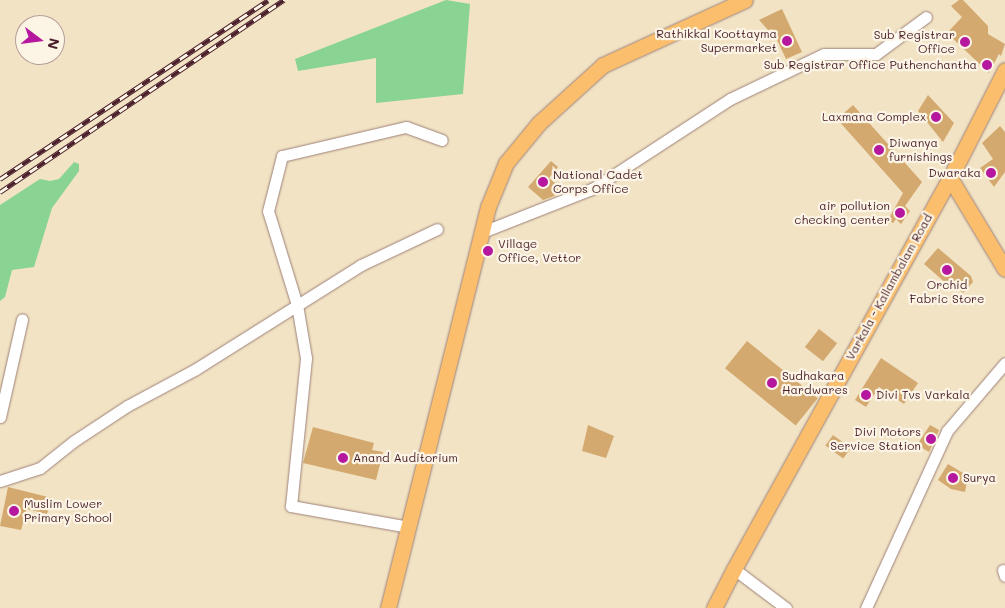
<!DOCTYPE html>
<style>
body{margin:0}
#map{position:relative;width:1005px;height:608px;overflow:hidden;background:#f2e3c5;font-family:Mali,sans-serif}
div>[style]{position:absolute}
[style*='--x']{left:calc(var(--x)*1px);top:calc(var(--y)*1px);width:calc(var(--w)*1px);rotate:calc(var(--a)*1deg)}
.green>*{inset:0;background:#89d492}
.building>*{inset:0;background:#d3a96f;transform-origin:0 0}
.roads{filter:drop-shadow(0 0 1px #9e8178) drop-shadow(0 0 1px #9e8178)}
.minor>*{height:11px;margin:-5.5px;padding:0 5.5px;transform-origin:5.5px;border-radius:5.5px;background:#fff}
.major>*{height:15px;margin:-7.5px;padding:0 7.5px;transform-origin:7.5px;border-radius:7.5px;background:#fabe6d}
.rail>*{height:5px;margin-top:-2.5px;transform-origin:0;background:repeating-linear-gradient(90deg,#fcf5e5 0 9px,#4a1f2b 0 18px);box-sizing:border-box;border-block:1px solid #4a1f2b}
.dots>*{width:14px;height:14px;translate:-50% -50%;box-sizing:border-box;border:2px solid #fcf5e5;border-radius:50%}
span{translate:-50% -50%;white-space:nowrap;text-align:center;line-height:1.15;-webkit-text-stroke:4.5px #fcf5e5;paint-order:stroke}
.poi-label{font-size:12px;color:#4a1f2b}
.right{translate:-100% -50%;text-align:right}
.left{translate:0 -50%;text-align:left}
.street-label{font-size:12px;color:#4a1f2b}
.north{position:absolute;left:15px;top:15px;width:50px;height:50px;box-sizing:border-box;background:#fcf5e5;border:1px solid #b59f9b;border-radius:50%;rotate:105deg;font-size:14px;font-weight:700;line-height:20px;text-align:center;color:#4a1f2b}
.north::after{content:'';display:block;margin:auto;width:18px;height:22px;background:#b5179e;clip-path:polygon(50% 0,100% 100%,50% 72%,0 100%)}
</style>
<div id="map">
<div class="green">
<div style="clip-path:polygon(446px 0,470px 4px,463px 94px,376px 103px,376px 58px,298px 71px,295px 59px)"></div>
<div style="clip-path:polygon(74px 162px,79px 164px,79px 171px,52px 208px,34px 267px,12px 270px,5px 297px,0 301px,0 205px,40px 179px,50px 181px,59px 179px)"></div>
</div>
<div class="building">
<div style="clip-path:polygon(959px 0,963px 0,988px 26px,988px 34px,1005px 44px,1001px 56px,999px 54px,989px 73px,947px 33px,962px 17px,951px 6px)"></div>
<div style="clip-path:polygon(782px 9px,802px 52px,786px 59px,772px 29px,768px 30px,759px 20px)"></div>
<div style="clip-path:polygon(928px 95px,954px 123px,943px 142px,918px 111px)"></div>
<div style="clip-path:polygon(853px 105px,922px 182px,905px 206px,910px 211px,901px 224px,896px 219px,893px 223px,888px 220px,903px 193px,837px 119px)"></div>
<div style="clip-path:polygon(1000px 126px,1005px 132px,1005px 172px,994px 187px,980px 168px,993px 159px,982px 143px)"></div>
<div style="clip-path:polygon(551px 161px,558px 167px,549px 178px,561px 188px,554px 196px,543px 200px,528px 187px)"></div>
<div style="clip-path:polygon(938px 248px,971px 276px,973px 282px,963px 293px,958px 288px,955px 291px,924px 264px)"></div>
<div style="left:819px;top:329px;width:23px;height:23px;rotate:38deg"></div>
<div style="left:747px;top:341px;width:91px;height:35px;rotate:39deg"></div>
<div style="clip-path:polygon(881px 358px,918px 383px,904px 404px,879px 387px,866px 407px,855px 400px)"></div>
<div style="clip-path:polygon(588px 425px,614px 436px,606px 458px,582px 451px)"></div>
<div style="clip-path:polygon(930px 425px,939px 430px,929px 452px,917px 445px)"></div>
<div style="clip-path:polygon(313px 427px,374px 443px,372px 450px,383px 452px,376px 480px,303px 463px)"></div>
<div style="left:833px;top:435px;width:22px;height:13px;rotate:36deg"></div>
<div style="clip-path:polygon(948px 464px,968px 476px,965px 492px,951px 489px,938px 480px)"></div>
<div style="clip-path:polygon(8px 487px,52px 498px,47px 514px,27px 509px,21px 530px,0 526px)"></div>
</div>
<div class="roads">
<div class="minor">
<div style="--x:482;--y:232;--w:118;--a:-21.4"></div>
<div style="--x:592;--y:189;--w:165;--a:-33.1"></div>
<div style="--x:730;--y:99;--w:104;--a:-25.6"></div>
<div style="--x:824;--y:54;--w:52;--a:0"></div>
<div style="--x:876;--y:54;--w:62;--a:-36.5"></div>
<div style="--x:0;--y:417;--w:100;--a:-77.3"></div>
<div style="--x:0;--y:481;--w:42;--a:-18"></div>
<div style="--x:40;--y:468;--w:43;--a:-38.5"></div>
<div style="--x:74;--y:441;--w:64;--a:-33.4"></div>
<div style="--x:127;--y:406;--w:78;--a:-28.2"></div>
<div style="--x:196;--y:369;--w:195;--a:-32.2"></div>
<div style="--x:361;--y:265;--w:84;--a:-25.3"></div>
<div style="--x:409;--y:527;--w:120;--a:-169.9"></div>
<div style="--x:291;--y:506;--w:149;--a:-84.2"></div>
<div style="--x:306;--y:358;--w:54;--a:-99.6"></div>
<div style="--x:297;--y:305;--w:98;--a:-107.1"></div>
<div style="--x:268;--y:211;--w:57;--a:-75.7"></div>
<div style="--x:282;--y:156;--w:127;--a:-13.2"></div>
<div style="--x:406;--y:127;--w:38;--a:20"></div>
<div style="--x:734;--y:569;--w:65;--a:36.9"></div>
<div style="--x:1003;--y:570;--w:6;--a:72"></div>
<div style="--x:866;--y:608;--w:195;--a:-65.4"></div>
<div style="--x:947;--y:431;--w:89;--a:-49.5"></div>
</div>
<div class="major">
<div style="--x:950;--y:178;--w:106;--a:58.9"></div>
<div style="--x:388;--y:608;--w:413;--a:-76"></div>
<div style="--x:488;--y:207;--w:48;--a:-67.8"></div>
<div style="--x:506;--y:163;--w:52;--a:-50.5"></div>
<div style="--x:539;--y:123;--w:86;--a:-42.2"></div>
<div style="--x:603;--y:65;--w:156;--a:-24.6"></div>
<div style="--x:714;--y:608;--w:44;--a:-62.9"></div>
<div style="--x:734;--y:569;--w:447;--a:-61.1"></div>
<div style="--x:950;--y:178;--w:121;--a:-63"></div>
</div>
</div>
<div class="rail">
<div style="--x:0;--y:179;--w:322;--a:-33.7"></div>
<div style="--x:0;--y:192;--w:343;--a:-34.1"></div>
</div>
<div class="dots">
<div style="left:787px;top:41px;background:#b5179e"></div>
<div style="left:965px;top:42px;background:#b5179e"></div>
<div style="left:987px;top:65px;background:#b5179e"></div>
<div style="left:936px;top:117px;background:#b5179e"></div>
<div style="left:879px;top:150px;background:#b5179e"></div>
<div style="left:991px;top:173px;background:#b5179e"></div>
<div style="left:543px;top:182px;background:#b5179e"></div>
<div style="left:900px;top:213px;background:#b5179e"></div>
<div style="left:488px;top:251px;background:#b5179e"></div>
<div style="left:947px;top:270px;background:#b5179e"></div>
<div style="left:772px;top:383px;background:#b5179e"></div>
<div style="left:866px;top:395px;background:#b5179e"></div>
<div style="left:931px;top:439px;background:#b5179e"></div>
<div style="left:343px;top:458px;background:#b5179e"></div>
<div style="left:953px;top:478px;background:#b5179e"></div>
<div style="left:14px;top:511px;background:#b5179e"></div>
</div>
<div class="poi-label">
<span class="right" style="left:777px;top:41px">Rathikkal Koottayma<br>Supermarket</span>
<span class="right" style="left:955px;top:42px">Sub Registrar<br>Office</span>
<span class="right" style="left:977px;top:65px">Sub Registrar Office Puthenchantha</span>
<span class="right" style="left:926px;top:117px">Laxmana Complex</span>
<span class="left" style="left:889px;top:150px">Diwanya<br>furnishings</span>
<span class="right" style="left:981px;top:173px">Dwaraka</span>
<span class="left" style="left:553px;top:182px">National Cadet<br>Corps Office</span>
<span class="right" style="left:890px;top:213px">air pollution<br>checking center</span>
<span class="left" style="left:498px;top:251px">Village<br>Office, Vettor</span>
<span style="left:947px;top:292px">Orchid<br>Fabric Store</span>
<span class="left" style="left:782px;top:383px">Sudhakara<br>Hardwares</span>
<span class="left" style="left:876px;top:395px">Divi Tvs Varkala</span>
<span class="right" style="left:921px;top:439px">Divi Motors<br>Service Station</span>
<span class="left" style="left:353px;top:458px">Anand Auditorium</span>
<span class="left" style="left:963px;top:478px">Surya</span>
<span class="left" style="left:24px;top:511px">Muslim Lower<br>Primary School</span>
</div>
<div class="street-label">
<span style="left:889px;top:287px;rotate:-61deg">Varkala - Kallambalam Road</span>
</div>
<div class="north">N</div>
</div>
